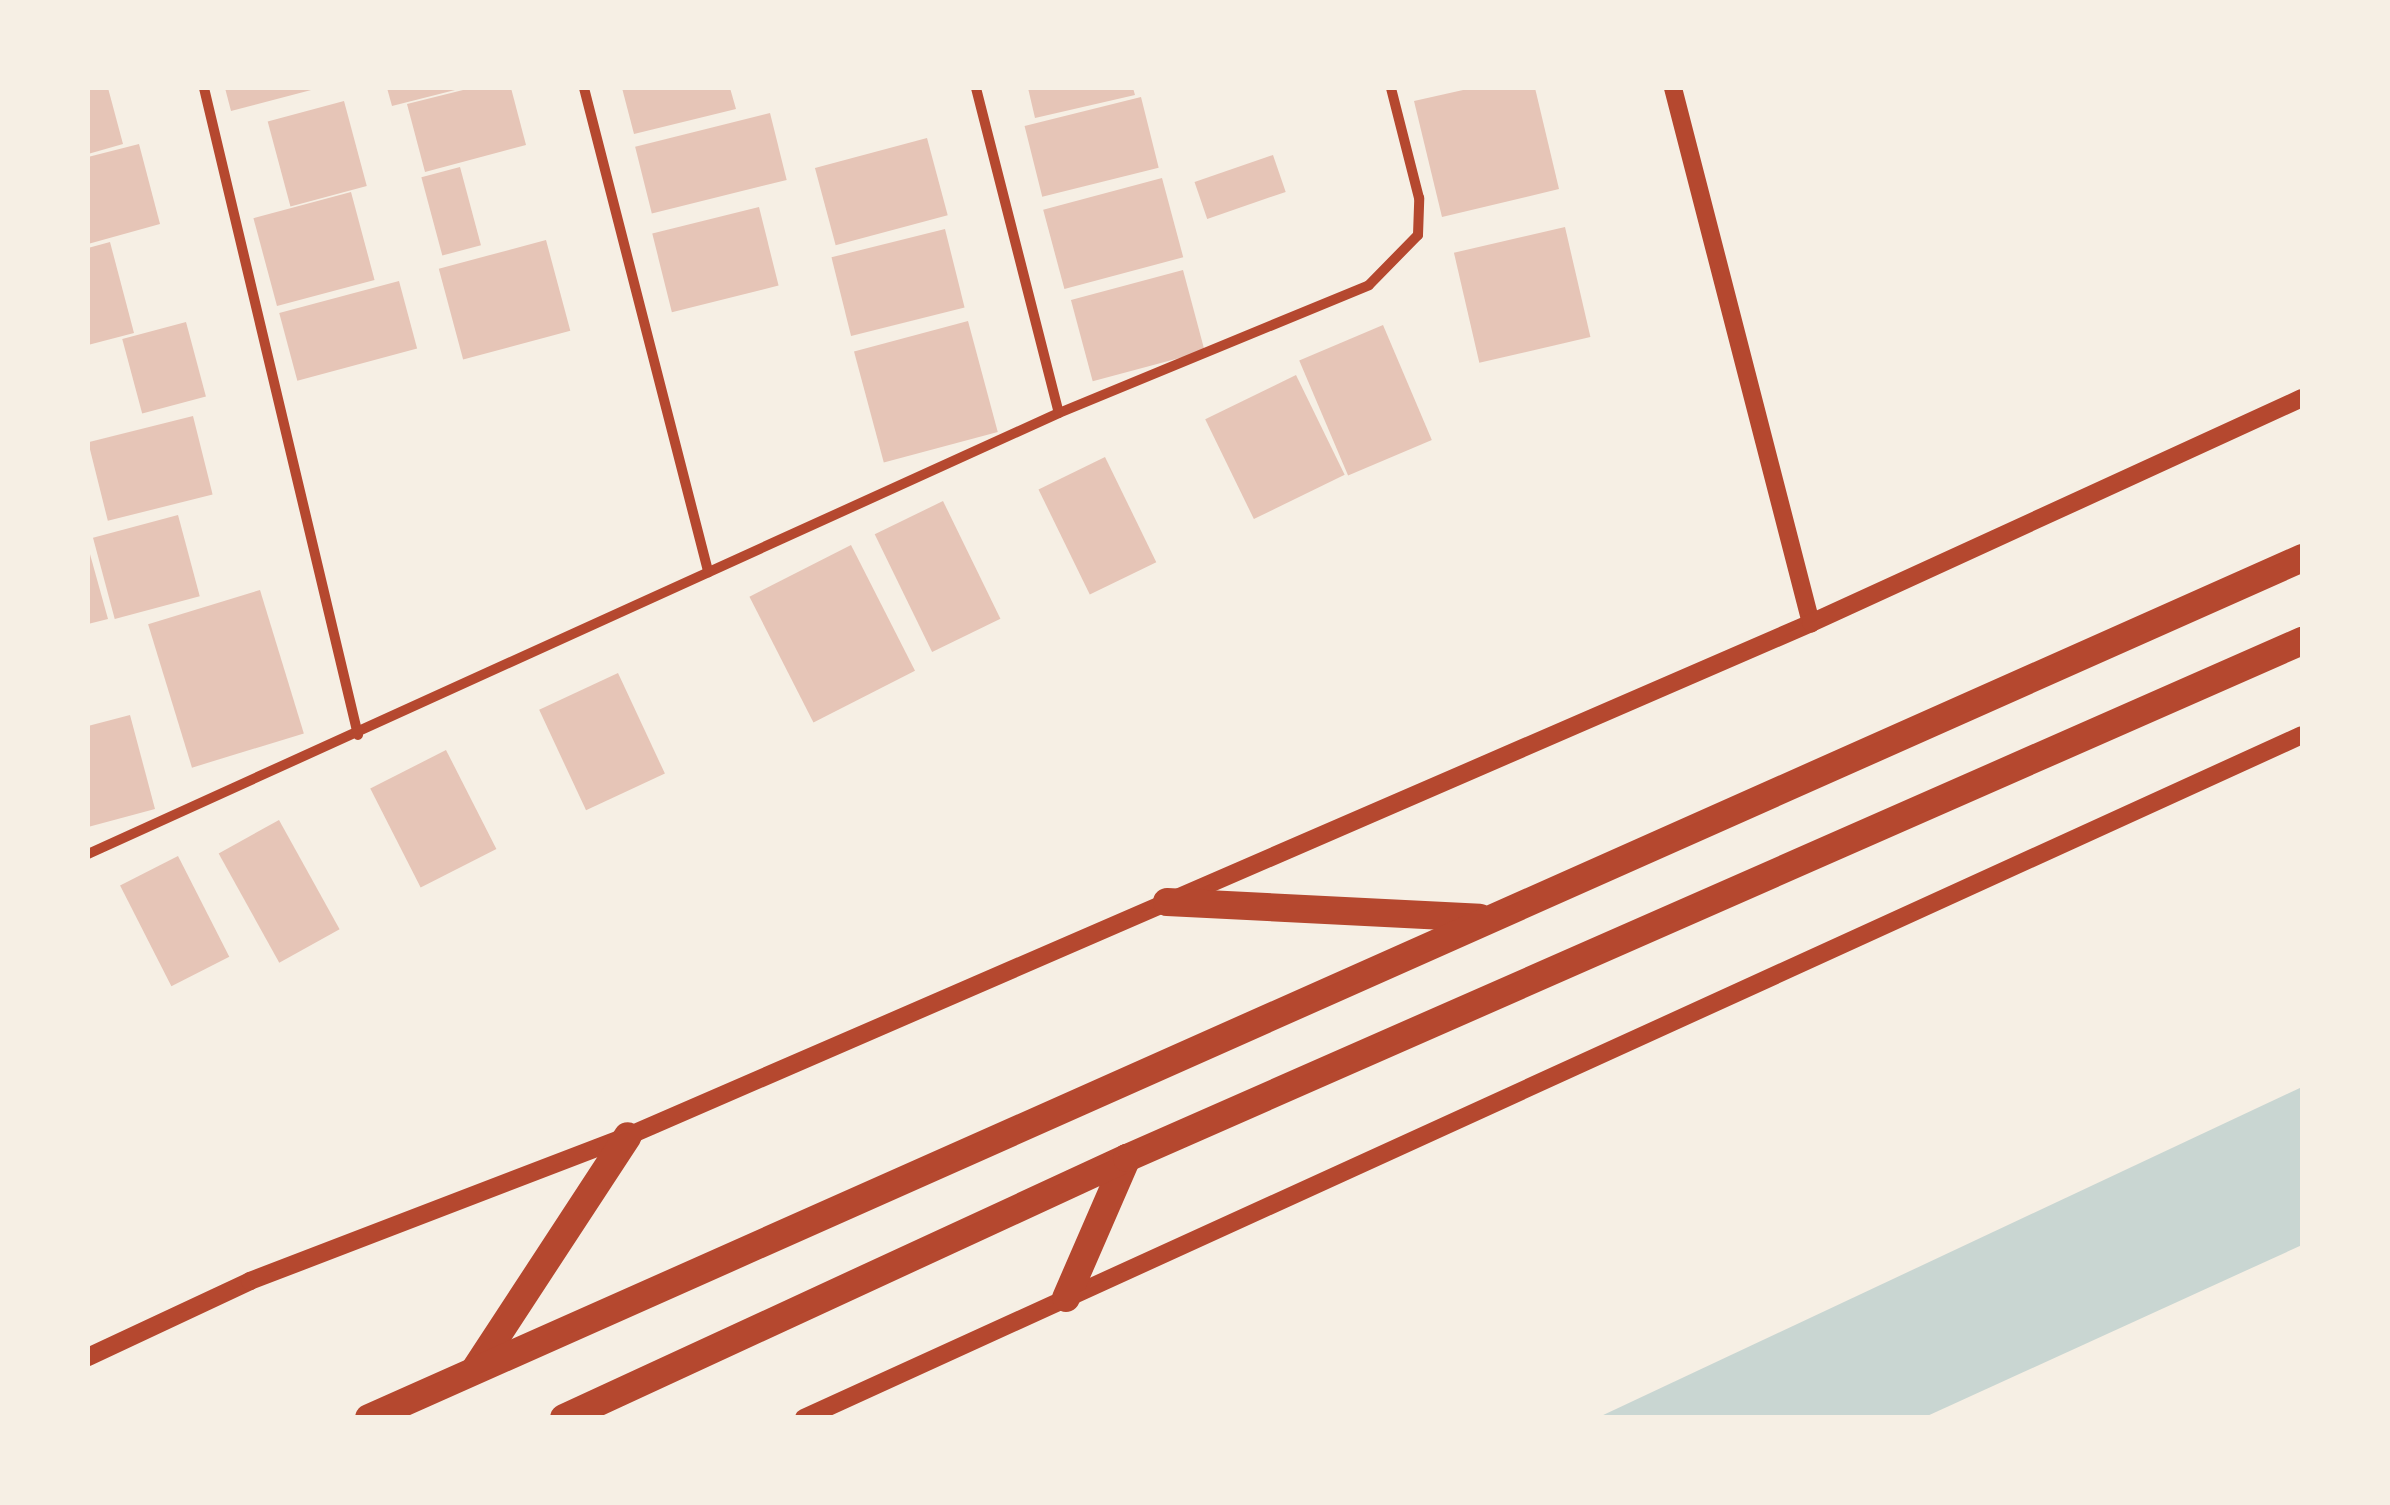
<!DOCTYPE html>
<style>
body{margin:0}
#map{position:relative;width:2390px;height:1505px;overflow:hidden;background:#f6efe4;font-family:Montserrat,sans-serif}
div>[style]{position:absolute}
[style*='--x']{left:calc(var(--x)*1px);top:calc(var(--y)*1px);width:calc(var(--w)*1px);rotate:calc(var(--a)*1deg)}
.water>*{inset:0;background:#c9d6d2}
.building>*{inset:0;background:#e6c5b7;transform-origin:0 0}
.minor>*{height:10px;margin:-5px;padding:0 5px;transform-origin:5px;border-radius:5px;background:#b5482f}
.tertiary>*{height:18px;margin:-9px;padding:0 9px;transform-origin:9px;border-radius:9px;background:#b5482f}
.trunk>*{height:28px;margin:-14px;padding:0 14px;transform-origin:14px;border-radius:14px;background:#b5482f}
span{translate:-50% -50%;white-space:nowrap;text-align:center;line-height:1.15;-webkit-text-stroke:10px #f6efe4;paint-order:stroke}
.frame{position:absolute;inset:0;border:90px solid #f6efe4;pointer-events:none}
</style>
<div id="map">
<div class="water">
<div style="clip-path:polygon(2302px 1087px,2302px 1245px,1925px 1417px,1599px 1417px)"></div>
</div>
<div class="building">
<div style="clip-path:polygon(88px 88px,108px 88px,123px 144px,88px 154px)"></div>
<div style="clip-path:polygon(225px 88px,315px 88px,315px 89px,231px 111px)"></div>
<div style="clip-path:polygon(387px 88px,459px 88px,459px 89px,392px 106px)"></div>
<div style="clip-path:polygon(471px 88px,511px 88px,526px 145px,425px 172px,407px 104px)"></div>
<div style="clip-path:polygon(622px 88px,730px 88px,736px 109px,634px 134px)"></div>
<div style="clip-path:polygon(1028px 88px,1133px 88px,1135px 95px,1035px 118px)"></div>
<div style="clip-path:polygon(1472px 88px,1535px 88px,1559px 189px,1442px 217px,1414px 101px)"></div>
<div style="left:1141px;top:97px;width:73px;height:120px;rotate:76deg"></div>
<div style="left:344px;top:101px;width:88px;height:79px;rotate:75deg"></div>
<div style="left:770px;top:113px;width:69px;height:139px;rotate:76deg"></div>
<div style="left:927px;top:138px;width:80px;height:116px;rotate:75deg"></div>
<div style="clip-path:polygon(139px 144px,160px 224px,88px 244px,88px 157px)"></div>
<div style="left:1273px;top:155px;width:39px;height:83px;rotate:71deg"></div>
<div style="left:460px;top:167px;width:81px;height:40px;rotate:75deg"></div>
<div style="left:1162px;top:178px;width:82px;height:123px;rotate:75deg"></div>
<div style="left:351px;top:192px;width:91px;height:101px;rotate:75deg"></div>
<div style="left:759px;top:207px;width:81px;height:110px;rotate:76deg"></div>
<div style="left:1565px;top:227px;width:113px;height:114px;rotate:77deg"></div>
<div style="left:945px;top:229px;width:81px;height:117px;rotate:76deg"></div>
<div style="left:546px;top:240px;width:94px;height:111px;rotate:75deg"></div>
<div style="clip-path:polygon(110px 242px,134px 333px,88px 345px,88px 248px)"></div>
<div style="left:1183px;top:270px;width:84px;height:116px;rotate:75deg"></div>
<div style="left:399px;top:281px;width:70px;height:124px;rotate:75deg"></div>
<div style="left:968px;top:321px;width:115px;height:118px;rotate:75deg"></div>
<div style="left:186px;top:322px;width:77px;height:66px;rotate:75deg"></div>
<div style="left:1383px;top:325px;width:125px;height:91px;rotate:67deg"></div>
<div style="left:1296px;top:375px;width:111px;height:101px;rotate:64deg"></div>
<div style="left:193px;top:416px;width:81px;height:108px;rotate:76deg"></div>
<div style="left:1105px;top:457px;width:117px;height:74px;rotate:64deg"></div>
<div style="left:943px;top:501px;width:131px;height:76px;rotate:64deg"></div>
<div style="left:178px;top:515px;width:84px;height:88px;rotate:75deg"></div>
<div style="left:851px;top:545px;width:141px;height:114px;rotate:63deg"></div>
<div style="clip-path:polygon(88px 547px,108px 619px,88px 624px)"></div>
<div style="left:260px;top:590px;width:150px;height:117px;rotate:73deg"></div>
<div style="left:618px;top:673px;width:111px;height:87px;rotate:65deg"></div>
<div style="clip-path:polygon(130px 715px,155px 809px,88px 827px,88px 726px)"></div>
<div style="left:446px;top:750px;width:111px;height:85px;rotate:63deg"></div>
<div style="left:279px;top:820px;width:125px;height:69px;rotate:61deg"></div>
<div style="left:178px;top:856px;width:113px;height:65px;rotate:63deg"></div>
</div>
<div class="minor">
<div style="--x:204;--y:88;--w:665;--a:76.61"></div>
<div style="--x:584;--y:88;--w:500;--a:75.6"></div>
<div style="--x:976;--y:88;--w:335;--a:75.7"></div>
<div style="--x:88;--y:854;--w:1066;--a:-24.43"></div>
<div style="--x:1059;--y:413;--w:335;--a:-22.4"></div>
<div style="--x:1369;--y:285;--w:70;--a:-45.6"></div>
<div style="--x:1418;--y:235;--w:37;--a:-88"></div>
<div style="--x:1419;--y:198;--w:114;--a:-104.3"></div>
</div>
<div class="tertiary">
<div style="--x:1673;--y:88;--w:553;--a:75.54"></div>
<div style="--x:88;--y:1357;--w:179;--a:-25.1"></div>
<div style="--x:250;--y:1281;--w:405;--a:-21"></div>
<div style="--x:628;--y:1136;--w:1289;--a:-23.44"></div>
<div style="--x:1811;--y:623;--w:540;--a:-24.62"></div>
<div style="--x:804;--y:1418;--w:1646;--a:-24.51"></div>
</div>
<div class="trunk">
<div style="--x:1167;--y:902;--w:313;--a:2.9"></div>
<div style="--x:1066;--y:1298;--w:153;--a:-66.5"></div>
<div style="--x:476;--y:1368;--w:277;--a:-56.8"></div>
<div style="--x:369;--y:1418;--w:2116;--a:-23.98"></div>
<div style="--x:564;--y:1418;--w:620;--a:-24.79"></div>
<div style="--x:1127;--y:1158;--w:1284;--a:-23.75"></div>
</div>
<div class="frame"></div>
</div>
